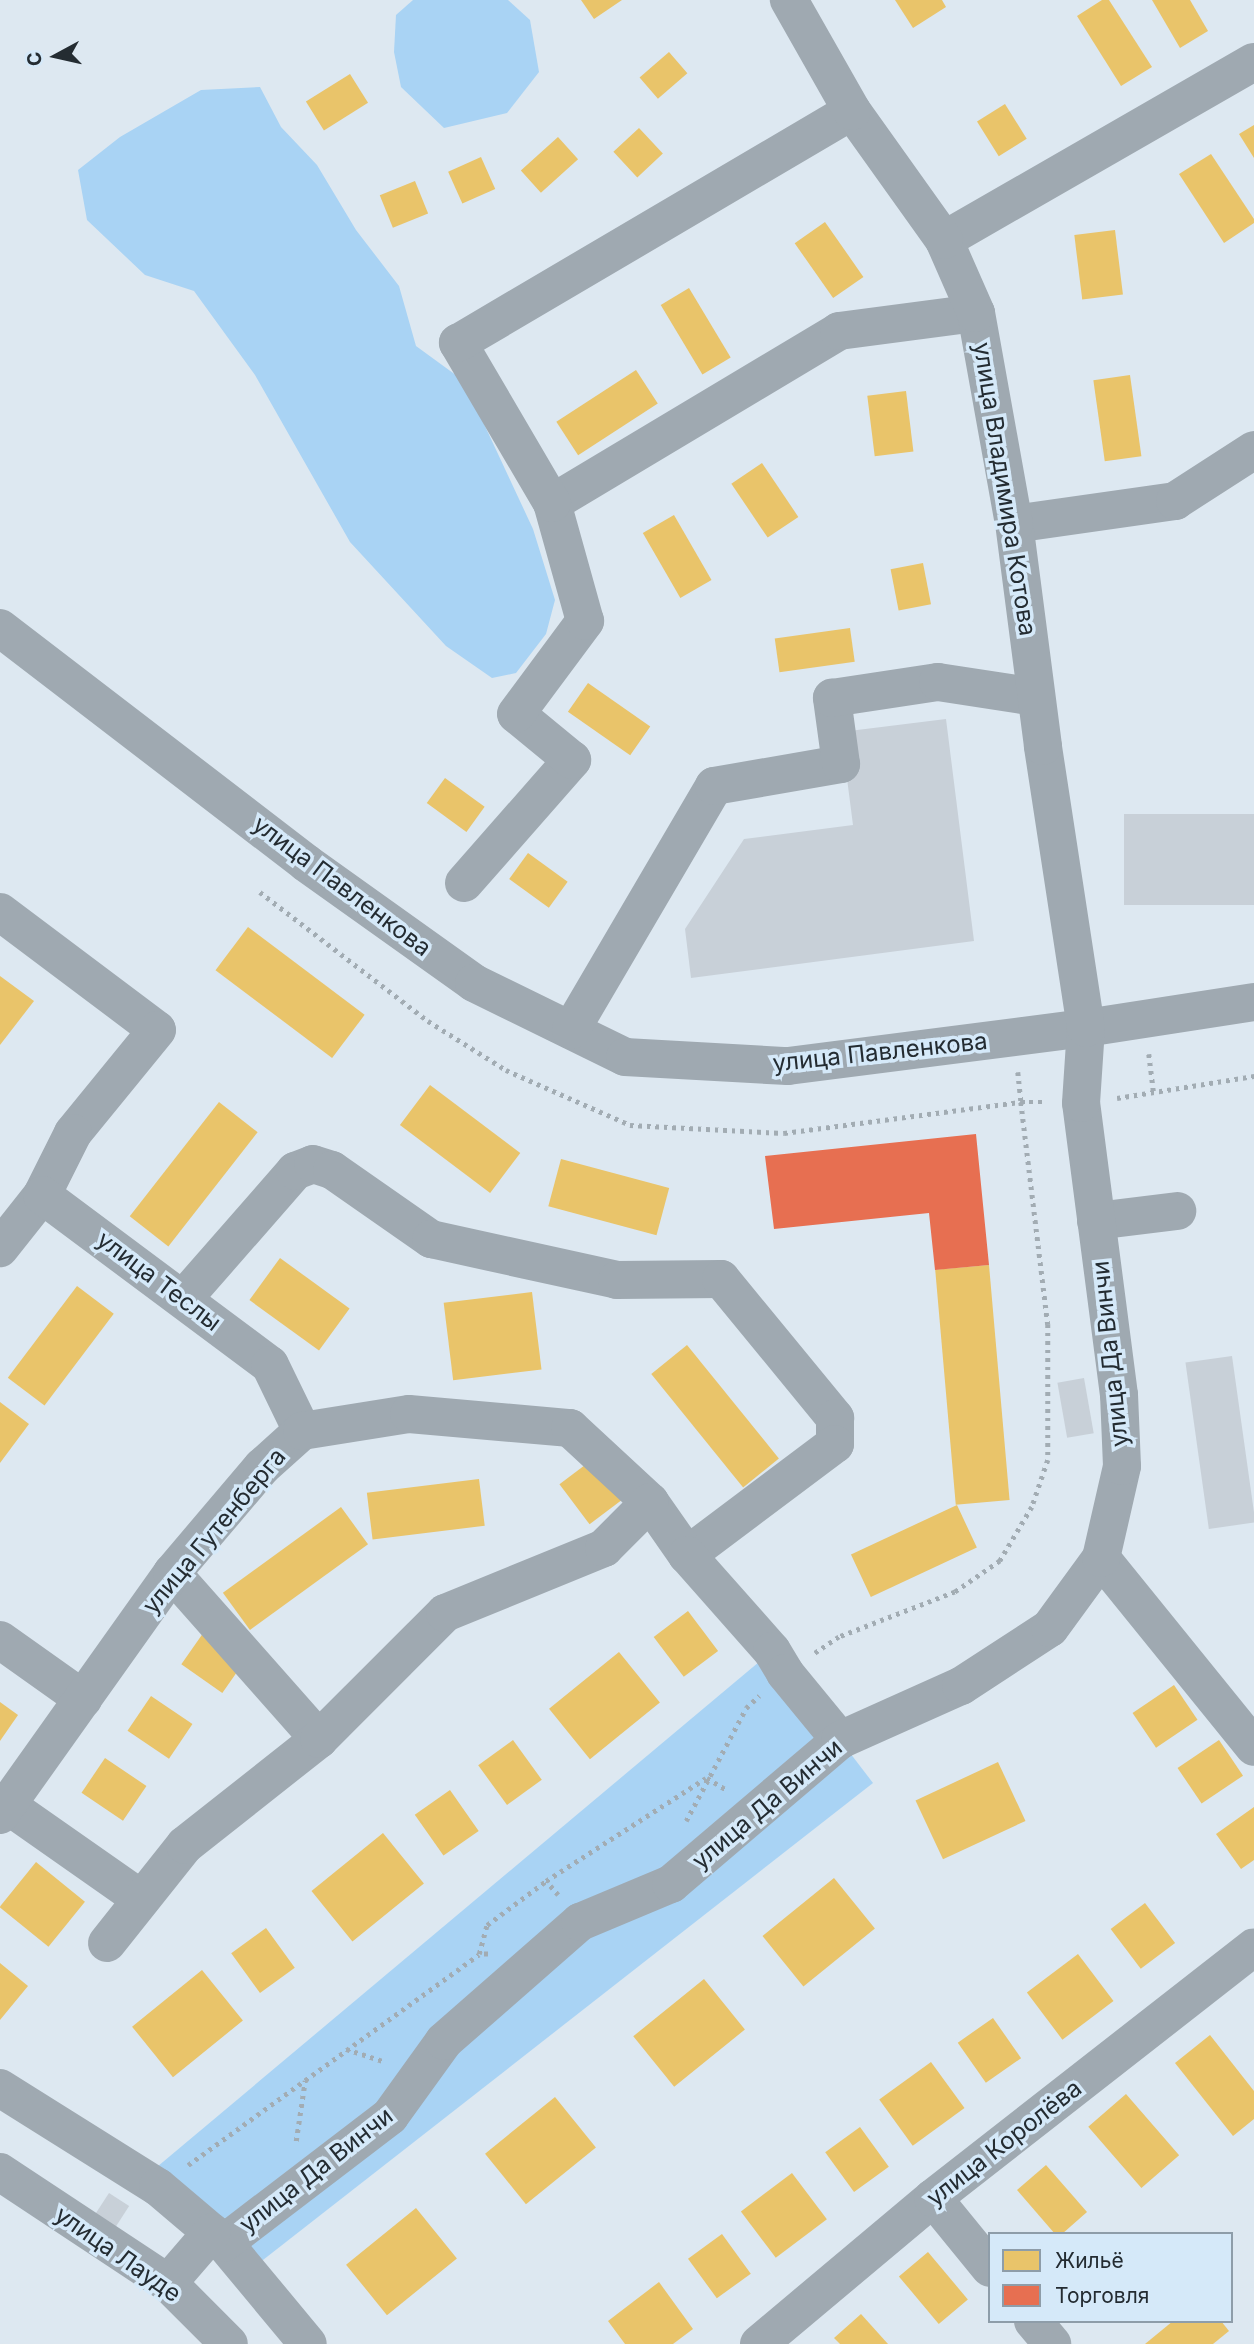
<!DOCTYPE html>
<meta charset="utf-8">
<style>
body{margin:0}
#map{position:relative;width:1254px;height:2344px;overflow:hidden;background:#dde8f1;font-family:Inter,sans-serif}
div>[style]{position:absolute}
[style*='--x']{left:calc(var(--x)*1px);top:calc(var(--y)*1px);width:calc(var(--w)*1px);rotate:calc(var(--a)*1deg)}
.green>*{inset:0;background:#a9d3f4}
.homes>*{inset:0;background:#e9c46a;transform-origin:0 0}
.shops>*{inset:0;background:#e76f51}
.building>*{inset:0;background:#c8d0d8;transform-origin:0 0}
.path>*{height:4.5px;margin-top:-2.25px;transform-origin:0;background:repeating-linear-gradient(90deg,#a2acb3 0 3.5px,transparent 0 8.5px)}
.minor>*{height:38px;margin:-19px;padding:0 19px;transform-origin:19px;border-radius:19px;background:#9fa9b1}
span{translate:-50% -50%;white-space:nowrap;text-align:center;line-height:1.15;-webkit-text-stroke:7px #d5e9f9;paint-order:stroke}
.street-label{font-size:24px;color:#242c32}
.legend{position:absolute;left:988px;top:2232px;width:245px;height:91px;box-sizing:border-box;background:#d5e9f9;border:2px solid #8e9da9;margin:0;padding:9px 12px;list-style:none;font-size:21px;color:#242c32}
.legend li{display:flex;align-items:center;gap:14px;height:35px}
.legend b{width:35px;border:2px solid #8e9da9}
.north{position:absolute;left:21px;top:21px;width:70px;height:70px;-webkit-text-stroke:5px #d5e9f9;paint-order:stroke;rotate:262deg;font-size:19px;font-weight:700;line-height:28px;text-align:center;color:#242c32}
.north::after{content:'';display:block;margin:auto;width:24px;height:32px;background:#242c32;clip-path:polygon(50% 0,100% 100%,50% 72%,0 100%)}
</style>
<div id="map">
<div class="green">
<div style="clip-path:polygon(413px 0,508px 0,530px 20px,539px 72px,507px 113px,444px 128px,401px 87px,394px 52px,396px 15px)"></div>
<div style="clip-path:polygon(260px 87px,281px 127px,317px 165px,356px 230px,399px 286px,416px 346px,464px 381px,533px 529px,555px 600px,546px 634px,516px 673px,492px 678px,446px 646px,350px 542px,255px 375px,194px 291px,145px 275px,87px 220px,78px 170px,120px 137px,201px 90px)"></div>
<div style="clip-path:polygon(772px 1651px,873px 1783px,249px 2271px,145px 2177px)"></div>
</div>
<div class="homes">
<div style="clip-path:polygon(581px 0,622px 0,594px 19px)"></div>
<div style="clip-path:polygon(895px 0,942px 0,946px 7px,913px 28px)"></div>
<div style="clip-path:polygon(1102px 0,1109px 0,1152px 67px,1121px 86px,1077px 16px)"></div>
<div style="clip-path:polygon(1152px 0,1190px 0,1208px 31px,1180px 48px)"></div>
<div style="left:669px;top:52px;width:28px;height:39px;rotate:49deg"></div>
<div style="left:350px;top:74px;width:34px;height:52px;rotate:58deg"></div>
<div style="left:1005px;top:104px;width:41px;height:33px;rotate:58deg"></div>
<div style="clip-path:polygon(1254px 125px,1254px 158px,1239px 134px)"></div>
<div style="left:639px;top:128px;width:35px;height:35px;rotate:47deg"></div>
<div style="left:558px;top:137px;width:30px;height:50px;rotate:48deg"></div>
<div style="clip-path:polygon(1211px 154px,1254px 219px,1254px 223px,1224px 243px,1179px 174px)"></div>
<div style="left:481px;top:157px;width:35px;height:36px;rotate:66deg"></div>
<div style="left:415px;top:181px;width:35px;height:38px;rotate:68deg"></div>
<div style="left:825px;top:222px;width:67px;height:37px;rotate:55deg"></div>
<div style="left:1115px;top:230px;width:65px;height:41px;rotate:83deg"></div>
<div style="left:689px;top:288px;width:81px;height:33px;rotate:59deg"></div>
<div style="left:636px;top:370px;width:40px;height:95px;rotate:57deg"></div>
<div style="left:1130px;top:375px;width:82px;height:37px;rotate:82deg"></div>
<div style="left:906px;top:391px;width:61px;height:39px;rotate:83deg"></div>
<div style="left:762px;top:463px;width:65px;height:37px;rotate:56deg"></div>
<div style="left:674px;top:515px;width:75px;height:36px;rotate:60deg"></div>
<div style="left:923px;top:563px;width:42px;height:33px;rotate:79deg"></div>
<div style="left:850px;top:628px;width:34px;height:76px;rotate:82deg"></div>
<div style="left:588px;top:683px;width:76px;height:35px;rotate:35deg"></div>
<div style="left:445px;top:778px;width:49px;height:31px;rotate:36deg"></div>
<div style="left:528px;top:853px;width:49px;height:32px;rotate:36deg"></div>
<div style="left:248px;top:927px;width:146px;height:54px;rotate:37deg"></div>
<div style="clip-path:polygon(0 976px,34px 1001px,0 1045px)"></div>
<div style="left:430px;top:1085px;width:113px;height:50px;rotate:37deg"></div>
<div style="left:219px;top:1102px;width:49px;height:145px;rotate:38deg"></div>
<div style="left:561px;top:1159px;width:112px;height:49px;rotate:15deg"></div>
<div style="left:280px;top:1258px;width:86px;height:52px;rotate:36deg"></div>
<div style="left:989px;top:1265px;width:236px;height:54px;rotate:85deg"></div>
<div style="left:77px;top:1286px;width:46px;height:115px;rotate:37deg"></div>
<div style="left:532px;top:1292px;width:78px;height:89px;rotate:83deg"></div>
<div style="left:687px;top:1345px;width:146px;height:46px;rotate:51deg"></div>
<div style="clip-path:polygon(0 1402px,29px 1424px,0 1463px)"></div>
<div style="left:593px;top:1459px;width:50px;height:42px;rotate:53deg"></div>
<div style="left:479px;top:1479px;width:47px;height:113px;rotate:83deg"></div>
<div style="left:957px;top:1505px;width:47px;height:117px;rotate:65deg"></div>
<div style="left:341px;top:1507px;width:46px;height:146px;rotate:54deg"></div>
<div style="left:688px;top:1611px;width:50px;height:43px;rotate:53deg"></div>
<div style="left:206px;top:1629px;width:50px;height:43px;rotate:35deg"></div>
<div style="left:619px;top:1652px;width:65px;height:90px;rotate:51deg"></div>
<div style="left:1174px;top:1685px;width:42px;height:50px;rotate:56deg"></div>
<div style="left:151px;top:1696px;width:50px;height:42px;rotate:34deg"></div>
<div style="clip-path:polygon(0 1702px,18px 1715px,0 1741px)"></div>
<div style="left:513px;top:1740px;width:49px;height:43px;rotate:54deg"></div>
<div style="left:1219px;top:1740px;width:43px;height:50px;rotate:56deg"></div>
<div style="left:105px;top:1758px;width:50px;height:42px;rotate:34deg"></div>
<div style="left:998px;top:1762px;width:65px;height:91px;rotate:65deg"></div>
<div style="left:450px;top:1790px;width:50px;height:43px;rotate:55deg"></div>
<div style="clip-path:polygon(1254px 1807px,1254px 1860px,1241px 1869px,1216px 1834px)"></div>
<div style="left:383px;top:1833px;width:65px;height:92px;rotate:51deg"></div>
<div style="left:36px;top:1862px;width:63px;height:58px;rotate:39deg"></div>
<div style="left:834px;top:1878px;width:65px;height:92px;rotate:51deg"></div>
<div style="left:1145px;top:1903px;width:50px;height:43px;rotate:53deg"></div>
<div style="left:266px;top:1928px;width:49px;height:43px;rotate:54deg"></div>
<div style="left:1078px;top:1954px;width:59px;height:64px;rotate:53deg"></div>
<div style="clip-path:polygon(0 1963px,28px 1986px,0 2020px)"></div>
<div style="left:202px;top:1970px;width:65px;height:90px;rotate:51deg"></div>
<div style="left:704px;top:1979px;width:65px;height:91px;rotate:51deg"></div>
<div style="left:993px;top:2018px;width:49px;height:43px;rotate:55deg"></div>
<div style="clip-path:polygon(1210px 2035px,1254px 2091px,1254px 2119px,1233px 2136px,1175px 2063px)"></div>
<div style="left:931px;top:2062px;width:57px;height:64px;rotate:54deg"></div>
<div style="left:1126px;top:2094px;width:81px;height:50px;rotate:49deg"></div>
<div style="left:555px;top:2097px;width:65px;height:90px;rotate:51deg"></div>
<div style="left:860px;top:2127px;width:49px;height:43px;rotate:54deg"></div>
<div style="clip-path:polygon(1046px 2165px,1087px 2212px,1062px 2234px,1055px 2234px,1017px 2190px)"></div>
<div style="left:792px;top:2173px;width:58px;height:64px;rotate:53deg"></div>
<div style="left:416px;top:2208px;width:65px;height:90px;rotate:51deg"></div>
<div style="left:722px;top:2234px;width:49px;height:42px;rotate:54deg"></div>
<div style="left:928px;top:2252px;width:62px;height:38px;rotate:50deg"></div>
<div style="clip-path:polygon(659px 2282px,693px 2329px,673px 2344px,625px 2344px,608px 2321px)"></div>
<div style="clip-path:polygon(861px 2314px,888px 2344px,840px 2344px,834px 2338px)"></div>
<div style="clip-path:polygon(1173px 2321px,1221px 2321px,1229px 2331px,1213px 2344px,1145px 2344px)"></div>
</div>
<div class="shops">
<div style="clip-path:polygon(976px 1134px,989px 1265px,935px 1270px,929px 1213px,774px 1229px,765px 1156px)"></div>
</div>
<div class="building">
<div style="clip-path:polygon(946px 719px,974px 941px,691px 978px,685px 929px,744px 839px,853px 825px,841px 732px)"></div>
<div style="left:1254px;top:814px;width:91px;height:130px;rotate:90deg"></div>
<div style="left:1232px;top:1356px;width:168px;height:47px;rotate:82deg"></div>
<div style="left:1084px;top:1378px;width:56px;height:27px;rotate:80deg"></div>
<div style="left:109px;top:2193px;width:24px;height:29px;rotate:33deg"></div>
</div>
<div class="path">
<div style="--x:260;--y:892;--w:212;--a:37.5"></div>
<div style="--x:428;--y:1021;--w:92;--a:32.1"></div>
<div style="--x:506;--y:1070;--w:136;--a:23.9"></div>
<div style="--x:630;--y:1125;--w:154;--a:3"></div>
<div style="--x:784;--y:1133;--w:239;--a:-7.5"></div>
<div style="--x:1021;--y:1102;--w:224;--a:83.1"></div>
<div style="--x:1048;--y:1324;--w:136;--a:90"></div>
<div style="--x:1048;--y:1460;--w:50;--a:108.8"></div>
<div style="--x:1032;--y:1507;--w:63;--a:120.7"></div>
<div style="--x:1000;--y:1561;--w:55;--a:145.4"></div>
<div style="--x:955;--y:1592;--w:124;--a:158.8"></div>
<div style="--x:839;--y:1637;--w:29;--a:146"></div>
<div style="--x:1149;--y:1054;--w:39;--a:83"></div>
<div style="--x:1018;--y:1072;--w:30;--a:84"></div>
<div style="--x:1021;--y:1102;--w:24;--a:0"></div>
<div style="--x:1117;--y:1098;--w:139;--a:-9.1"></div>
<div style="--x:707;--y:1778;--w:23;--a:31"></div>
<div style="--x:686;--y:1821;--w:128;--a:-62"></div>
<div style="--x:746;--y:1708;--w:18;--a:-43"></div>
<div style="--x:558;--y:1895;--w:18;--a:-131"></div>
<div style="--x:546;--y:1881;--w:190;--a:-32.8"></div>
<div style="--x:488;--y:1954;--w:9;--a:180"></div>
<div style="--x:479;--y:1954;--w:30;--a:-75"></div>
<div style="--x:487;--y:1925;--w:74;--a:-36.7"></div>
<div style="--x:346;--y:2049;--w:40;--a:18"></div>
<div style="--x:296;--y:2141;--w:61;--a:-81.5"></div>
<div style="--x:188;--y:2165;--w:359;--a:-35.9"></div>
</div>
<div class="minor">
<div style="--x:944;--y:240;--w:357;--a:-29.9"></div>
<div style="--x:552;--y:503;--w:335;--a:-30.9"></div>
<div style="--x:839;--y:331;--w:138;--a:-7.5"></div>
<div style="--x:1014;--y:524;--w:163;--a:-8.1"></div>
<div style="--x:1175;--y:501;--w:94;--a:-32.8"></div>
<div style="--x:0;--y:628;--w:386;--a:37.5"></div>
<div style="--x:306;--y:863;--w:206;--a:35.5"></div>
<div style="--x:474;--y:983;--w:168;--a:26.1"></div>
<div style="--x:625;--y:1057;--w:163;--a:3.2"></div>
<div style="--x:788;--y:1066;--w:300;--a:-7.3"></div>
<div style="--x:1086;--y:1028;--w:170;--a:-8.8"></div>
<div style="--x:464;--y:883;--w:164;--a:-48.7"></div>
<div style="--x:572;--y:760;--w:72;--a:-140.6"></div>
<div style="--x:516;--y:714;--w:116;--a:-53.4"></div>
<div style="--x:585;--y:621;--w:123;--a:-105.6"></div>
<div style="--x:552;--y:503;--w:186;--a:-120.4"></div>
<div style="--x:458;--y:343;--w:457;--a:-30.5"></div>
<div style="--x:0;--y:912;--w:196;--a:36.9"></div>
<div style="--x:157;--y:1030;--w:133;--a:129.2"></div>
<div style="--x:73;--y:1133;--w:69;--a:116.6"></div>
<div style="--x:42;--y:1195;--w:68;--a:128.4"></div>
<div style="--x:571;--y:1030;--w:283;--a:-59.6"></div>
<div style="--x:714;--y:786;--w:129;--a:-9.8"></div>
<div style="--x:841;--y:764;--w:67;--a:-97.8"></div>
<div style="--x:832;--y:698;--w:107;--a:-8.6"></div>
<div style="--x:938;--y:682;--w:99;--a:8.7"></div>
<div style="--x:42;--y:1195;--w:284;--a:36.7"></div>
<div style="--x:270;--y:1365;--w:73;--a:64.1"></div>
<div style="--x:1096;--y:1221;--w:82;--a:-7"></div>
<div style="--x:184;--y:1298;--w:169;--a:-48.8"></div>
<div style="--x:295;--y:1171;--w:19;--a:-21"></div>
<div style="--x:313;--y:1164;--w:20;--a:18"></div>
<div style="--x:332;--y:1170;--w:121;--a:34.9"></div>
<div style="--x:431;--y:1239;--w:190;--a:12.4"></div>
<div style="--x:617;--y:1280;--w:104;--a:-0.6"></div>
<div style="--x:721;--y:1279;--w:180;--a:50.6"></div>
<div style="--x:835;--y:1418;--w:26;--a:90"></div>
<div style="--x:835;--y:1444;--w:185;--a:143.1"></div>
<div style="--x:1101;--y:1558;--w:243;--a:51"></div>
<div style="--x:172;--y:1573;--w:222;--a:48.5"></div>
<div style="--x:0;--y:1640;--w:102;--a:35.4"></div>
<div style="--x:7;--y:1805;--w:164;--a:35"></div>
<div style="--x:0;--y:1815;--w:297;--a:-54.6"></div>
<div style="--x:172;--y:1573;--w:139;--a:-49.7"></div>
<div style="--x:262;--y:1467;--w:54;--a:-42"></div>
<div style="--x:302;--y:1431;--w:108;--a:-9"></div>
<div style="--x:409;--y:1414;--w:162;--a:5"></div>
<div style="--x:570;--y:1428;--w:109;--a:42.8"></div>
<div style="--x:650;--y:1502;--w:65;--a:55.1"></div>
<div style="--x:687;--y:1555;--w:128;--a:48.5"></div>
<div style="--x:772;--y:1651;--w:26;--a:59"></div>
<div style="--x:785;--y:1673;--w:87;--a:50.6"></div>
<div style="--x:107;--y:1943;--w:125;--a:-51.5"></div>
<div style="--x:185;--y:1845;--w:171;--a:-38.3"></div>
<div style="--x:319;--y:1739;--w:178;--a:-45"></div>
<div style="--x:445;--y:1613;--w:172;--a:-22.2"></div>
<div style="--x:604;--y:1548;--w:65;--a:-45"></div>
<div style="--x:0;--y:2088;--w:186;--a:32.1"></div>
<div style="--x:158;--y:2187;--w:87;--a:40.3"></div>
<div style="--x:224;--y:2243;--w:131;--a:50.3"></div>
<div style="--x:0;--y:2172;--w:201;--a:33.5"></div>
<div style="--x:168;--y:2283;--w:86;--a:45"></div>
<div style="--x:933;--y:2198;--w:90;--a:50.8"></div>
<div style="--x:224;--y:2243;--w:209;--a:-37.4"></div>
<div style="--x:390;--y:2116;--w:92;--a:-54.2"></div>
<div style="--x:444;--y:2041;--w:181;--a:-41.2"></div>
<div style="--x:580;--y:1922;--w:99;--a:-22.7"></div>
<div style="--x:671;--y:1884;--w:222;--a:-40.4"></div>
<div style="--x:840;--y:1740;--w:133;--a:-24.1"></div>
<div style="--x:961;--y:1686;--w:106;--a:-33.1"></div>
<div style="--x:1050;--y:1628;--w:87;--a:-53.9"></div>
<div style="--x:1101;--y:1558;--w:94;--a:-77.1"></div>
<div style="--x:1122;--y:1466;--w:71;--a:-92.4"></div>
<div style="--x:1119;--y:1395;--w:294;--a:-97.4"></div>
<div style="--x:1081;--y:1103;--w:75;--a:-86.2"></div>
<div style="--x:1086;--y:1028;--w:285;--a:-98.7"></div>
<div style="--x:1043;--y:746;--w:224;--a:-97.4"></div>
<div style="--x:1014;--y:524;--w:214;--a:-100.2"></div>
<div style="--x:976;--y:313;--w:80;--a:-113.7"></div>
<div style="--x:944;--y:240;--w:158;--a:-125.5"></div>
<div style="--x:852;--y:111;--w:128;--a:-119.6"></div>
<div style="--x:168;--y:2283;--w:67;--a:-49.2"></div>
<div style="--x:1033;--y:2321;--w:30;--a:50"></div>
<div style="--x:759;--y:2344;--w:227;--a:-40"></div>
<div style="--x:933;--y:2198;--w:407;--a:-38"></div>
</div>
<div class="street-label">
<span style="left:1005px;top:489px;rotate:81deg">улица Владимира Котова</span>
<span style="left:342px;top:886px;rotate:37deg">улица Павленкова</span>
<span style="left:880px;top:1052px;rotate:-6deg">улица Павленкова</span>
<span style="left:159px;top:1281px;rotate:37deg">улица Теслы</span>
<span style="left:1110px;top:1354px;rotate:-96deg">улица Да Винчи</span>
<span style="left:214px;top:1531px;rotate:-50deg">улица Гутенберга</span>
<span style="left:767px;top:1804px;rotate:-40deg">улица Да Винчи</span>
<span style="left:1004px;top:2143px;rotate:-38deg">улица Королёва</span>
<span style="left:316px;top:2170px;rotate:-38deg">улица Да Винчи</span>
<span style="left:118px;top:2254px;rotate:35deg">улица Лауде</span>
</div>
<ul class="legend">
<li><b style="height:19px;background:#e9c46a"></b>Жильё</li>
<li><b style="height:19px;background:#e76f51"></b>Торговля</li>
</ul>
<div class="north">С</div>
</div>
